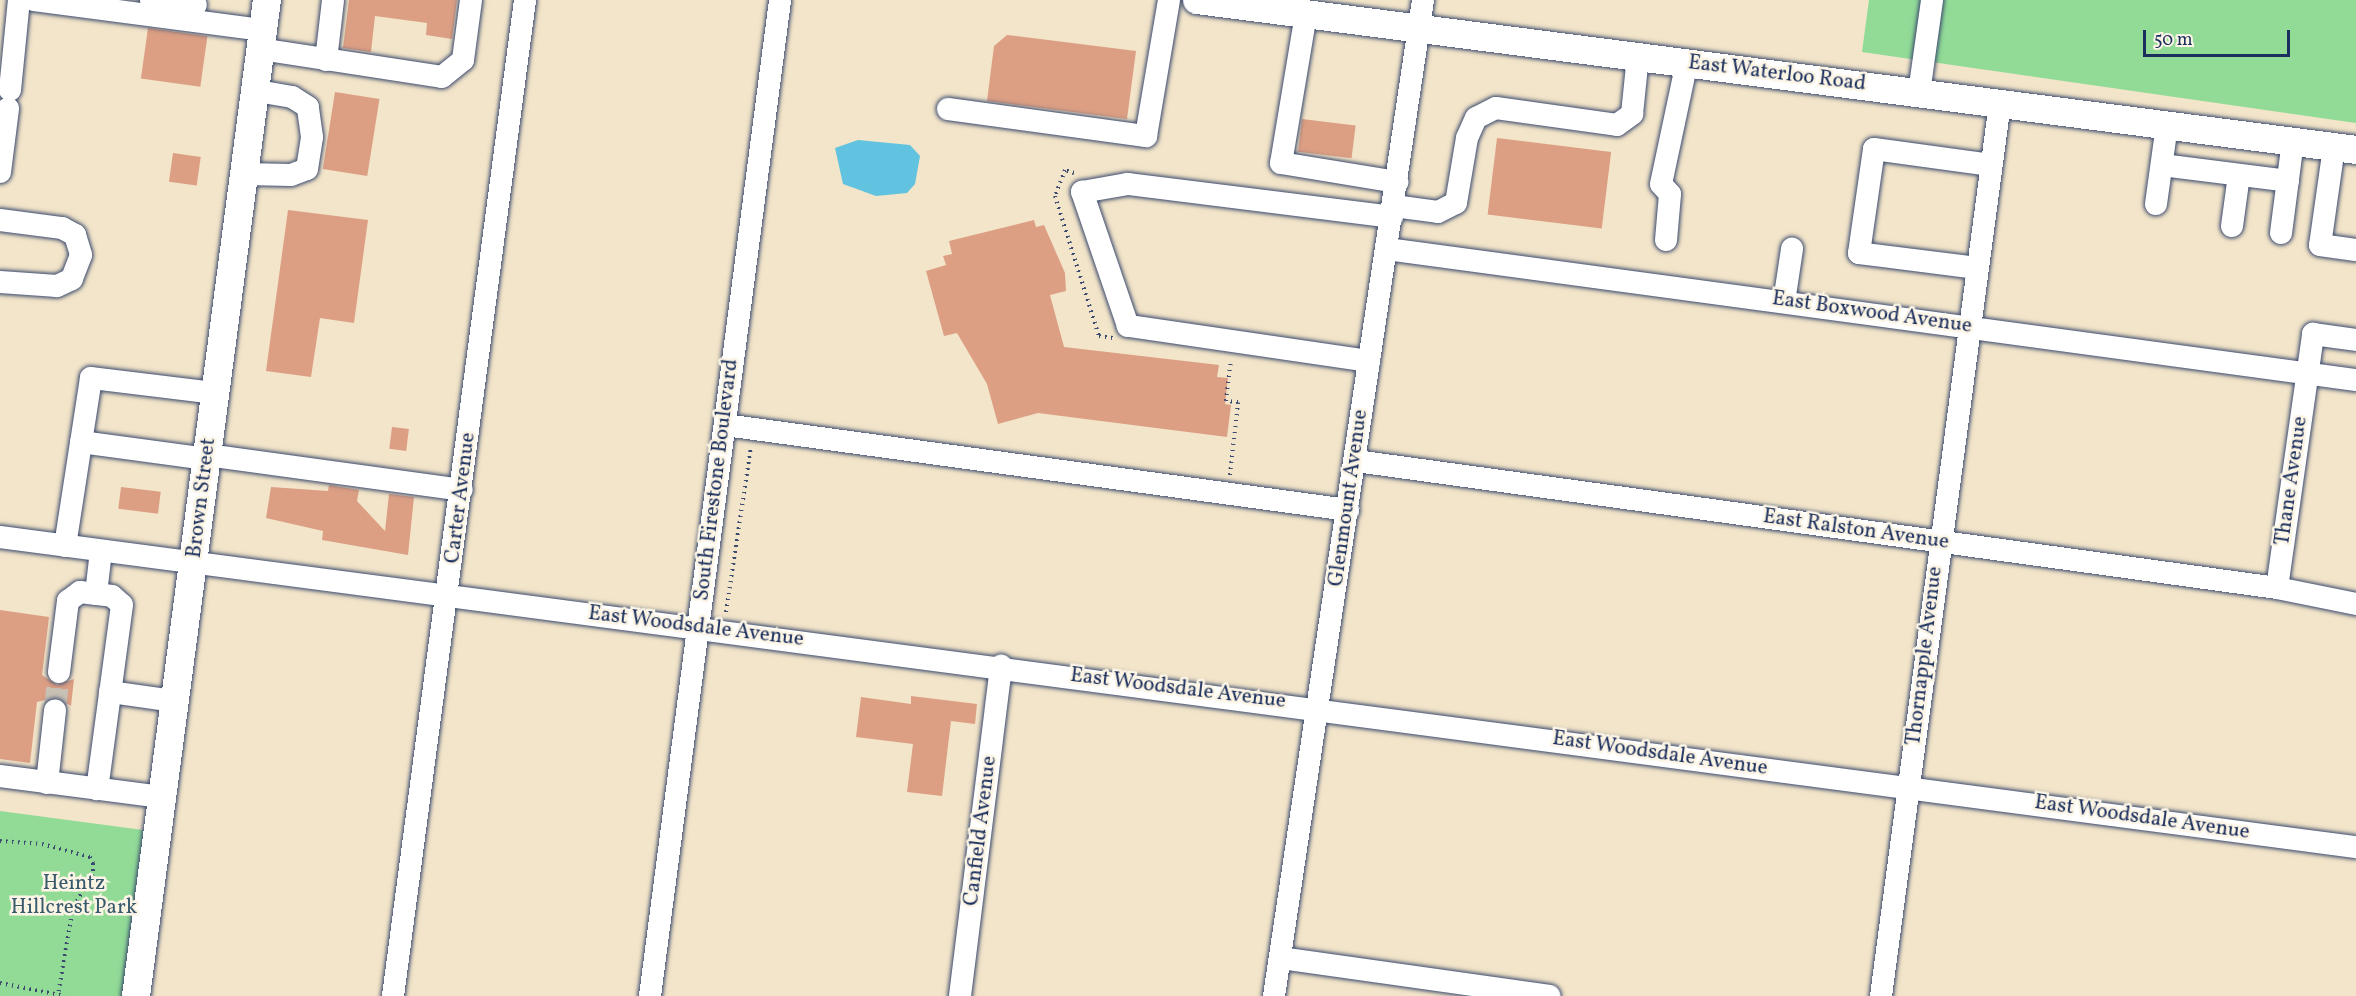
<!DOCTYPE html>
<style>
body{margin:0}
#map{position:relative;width:2356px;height:996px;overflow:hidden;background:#f3e5c9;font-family:Vollkorn,serif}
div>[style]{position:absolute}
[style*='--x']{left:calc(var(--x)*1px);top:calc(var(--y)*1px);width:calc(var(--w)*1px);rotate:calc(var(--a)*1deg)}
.green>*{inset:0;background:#91db97}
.water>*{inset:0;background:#61c3df}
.building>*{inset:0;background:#dc9f84;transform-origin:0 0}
.minor-tunnel>*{height:22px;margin-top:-11px;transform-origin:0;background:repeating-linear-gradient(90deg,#c8c1b4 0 22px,transparent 0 33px)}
.path>*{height:4px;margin-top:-2px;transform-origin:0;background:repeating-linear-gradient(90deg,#3b4a6e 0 1.5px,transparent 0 6px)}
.roads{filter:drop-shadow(0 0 2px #3b4a6e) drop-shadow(0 0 2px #3b4a6e)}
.minor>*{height:22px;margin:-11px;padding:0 11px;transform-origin:11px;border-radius:11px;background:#fff}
.major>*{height:28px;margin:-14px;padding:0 14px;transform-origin:14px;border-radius:14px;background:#fff}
span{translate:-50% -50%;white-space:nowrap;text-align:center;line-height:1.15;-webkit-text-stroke:5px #fcf5e5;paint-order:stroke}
.street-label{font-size:21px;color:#1b2f5e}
.park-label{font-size:21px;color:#385a6c}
.scale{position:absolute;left:2143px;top:30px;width:147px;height:27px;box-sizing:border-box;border:3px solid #1b2f5e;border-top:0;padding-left:8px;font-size:18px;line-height:21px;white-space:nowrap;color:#1b2f5e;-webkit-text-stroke:4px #fcf5e5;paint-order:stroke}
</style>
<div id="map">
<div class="green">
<div style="clip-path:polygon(1869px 0,2356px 0,2356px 123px,1862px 52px)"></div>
<div style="clip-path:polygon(0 811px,158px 832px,136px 996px,0 996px)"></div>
</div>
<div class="water">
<div style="clip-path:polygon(858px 140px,910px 145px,920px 156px,915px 184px,907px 193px,876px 196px,843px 184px,835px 148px)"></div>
</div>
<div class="building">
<div style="clip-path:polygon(349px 0,457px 0,452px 39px,426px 35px,427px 23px,375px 16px,371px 52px,343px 48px)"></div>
<div style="left:148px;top:28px;width:60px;height:51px;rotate:8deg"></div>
<div style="clip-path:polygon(1007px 35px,1136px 51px,1127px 119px,987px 101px,994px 46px)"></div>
<div style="left:335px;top:92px;width:45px;height:78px;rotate:9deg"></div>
<div style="left:1302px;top:119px;width:54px;height:33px;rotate:7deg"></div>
<div style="left:1497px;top:138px;width:115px;height:77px;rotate:7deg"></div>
<div style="left:173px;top:153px;width:28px;height:29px;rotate:8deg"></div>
<div style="clip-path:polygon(288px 210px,368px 220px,354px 323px,320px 318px,311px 377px,266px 371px)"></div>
<div style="clip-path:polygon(1034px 220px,1036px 227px,1044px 225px,1065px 273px,1066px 291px,1050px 295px,1064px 347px,1219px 365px,1217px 377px,1228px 378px,1225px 404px,1231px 405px,1227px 437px,1038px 413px,998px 424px,987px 384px,957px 333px,944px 336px,926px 271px,946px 265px,943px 256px,952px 254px,949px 241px)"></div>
<div style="left:392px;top:427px;width:17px;height:22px;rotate:7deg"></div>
<div style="clip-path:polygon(329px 485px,359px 490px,357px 501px,385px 531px,389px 494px,414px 497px,408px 555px,322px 540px,323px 531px,266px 518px,271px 487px,328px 491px)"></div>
<div style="left:121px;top:487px;width:40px;height:22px;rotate:7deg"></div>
<div style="clip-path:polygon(0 610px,49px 617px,42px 675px,57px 685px,74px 679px,71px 706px,57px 697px,37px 702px,30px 763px,0 759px)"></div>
<div style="clip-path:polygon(911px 696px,977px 704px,975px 724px,951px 721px,942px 796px,907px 792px,913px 744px,856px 737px,861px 697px,911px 704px)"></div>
</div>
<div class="minor-tunnel">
<div style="--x:55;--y:710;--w:38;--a:-84"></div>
</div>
<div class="path">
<div style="--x:1074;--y:173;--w:9;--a:-162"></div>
<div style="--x:1065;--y:170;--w:28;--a:111"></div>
<div style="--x:1055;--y:196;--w:147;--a:72.6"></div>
<div style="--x:1099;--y:336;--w:14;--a:8"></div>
<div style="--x:1230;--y:475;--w:73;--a:-83.7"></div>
<div style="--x:1238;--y:402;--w:12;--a:-175"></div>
<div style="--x:1226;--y:401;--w:42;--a:-83.2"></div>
<div style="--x:726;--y:612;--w:167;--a:-81.4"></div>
<div style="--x:0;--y:841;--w:42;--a:4.1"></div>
<div style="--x:42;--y:844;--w:50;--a:15.2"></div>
<div style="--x:90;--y:857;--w:7;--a:63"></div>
<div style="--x:93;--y:863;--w:11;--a:90"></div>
<div style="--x:93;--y:874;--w:39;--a:121"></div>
<div style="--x:73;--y:907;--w:89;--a:99.7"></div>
<div style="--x:0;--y:983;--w:66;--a:11.3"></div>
</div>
<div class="roads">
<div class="minor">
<div style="--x:34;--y:0;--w:231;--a:7.5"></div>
<div style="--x:151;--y:0;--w:45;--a:6.3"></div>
<div style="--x:1306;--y:14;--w:151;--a:99.5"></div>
<div style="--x:1281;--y:163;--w:118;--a:9.3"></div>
<div style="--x:260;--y:49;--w:184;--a:8.7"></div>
<div style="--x:442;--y:77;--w:27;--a:-39"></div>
<div style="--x:463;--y:60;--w:61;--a:-82.4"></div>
<div style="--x:326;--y:60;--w:60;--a:-83.3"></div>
<div style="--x:10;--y:90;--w:90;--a:-84.3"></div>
<div style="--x:1919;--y:93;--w:94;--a:-82"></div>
<div style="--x:948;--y:109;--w:200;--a:7.8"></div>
<div style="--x:1146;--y:136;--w:138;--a:-80.4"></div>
<div style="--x:2334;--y:147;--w:99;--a:98.1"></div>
<div style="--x:2320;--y:245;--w:36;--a:8"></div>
<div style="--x:2162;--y:165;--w:127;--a:7.2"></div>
<div style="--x:0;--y:172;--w:64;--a:-82.8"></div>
<div style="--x:244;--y:174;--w:47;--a:1.2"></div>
<div style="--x:291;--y:175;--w:17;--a:-21"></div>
<div style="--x:307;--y:169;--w:32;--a:-81"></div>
<div style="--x:312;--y:137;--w:30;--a:-98"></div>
<div style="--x:308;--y:107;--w:19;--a:-148"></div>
<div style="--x:292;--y:97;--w:40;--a:-170"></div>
<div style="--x:2156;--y:204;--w:80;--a:-82.1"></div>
<div style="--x:1394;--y:206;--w:44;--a:7.8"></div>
<div style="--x:1438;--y:212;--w:20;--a:-27"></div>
<div style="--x:1456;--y:203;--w:66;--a:-80.4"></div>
<div style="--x:1467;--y:138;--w:22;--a:-66"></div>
<div style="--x:1476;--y:118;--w:22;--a:-27"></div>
<div style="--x:1496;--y:108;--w:122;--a:8"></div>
<div style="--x:1617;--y:125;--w:19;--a:-36"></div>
<div style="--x:1632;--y:114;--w:58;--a:-84.1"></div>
<div style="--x:0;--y:220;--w:63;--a:7.4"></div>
<div style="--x:62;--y:228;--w:15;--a:28"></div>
<div style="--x:75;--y:235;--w:21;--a:73"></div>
<div style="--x:81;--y:255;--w:26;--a:111"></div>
<div style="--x:72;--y:279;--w:17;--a:155"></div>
<div style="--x:57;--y:286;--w:57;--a:-176"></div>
<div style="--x:2232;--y:226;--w:51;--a:-82.2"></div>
<div style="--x:2281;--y:233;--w:93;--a:-82.6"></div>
<div style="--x:1666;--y:240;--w:46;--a:-85"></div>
<div style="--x:1670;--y:194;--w:13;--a:-132"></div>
<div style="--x:1661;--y:184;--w:125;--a:-78"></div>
<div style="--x:1387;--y:249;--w:978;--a:7.7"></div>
<div style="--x:1977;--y:268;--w:119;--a:-172.8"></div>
<div style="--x:1859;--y:253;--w:105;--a:-81.8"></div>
<div style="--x:1874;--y:149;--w:118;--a:7.8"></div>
<div style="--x:1784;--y:302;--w:54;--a:-81.4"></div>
<div style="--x:1369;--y:361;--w:244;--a:-171.7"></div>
<div style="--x:1128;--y:326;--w:142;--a:-108.9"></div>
<div style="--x:1082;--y:192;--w:47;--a:-9.9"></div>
<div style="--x:1128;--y:184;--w:266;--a:7.1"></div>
<div style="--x:725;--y:425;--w:629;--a:7.77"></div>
<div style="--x:81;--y:442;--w:127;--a:7.7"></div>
<div style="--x:207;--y:455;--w:257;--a:7.8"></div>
<div style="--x:1356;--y:461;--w:930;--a:7.85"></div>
<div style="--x:2277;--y:588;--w:81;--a:11.4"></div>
<div style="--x:0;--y:537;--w:2376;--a:7.5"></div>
<div style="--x:65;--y:546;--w:170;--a:-81.2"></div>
<div style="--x:91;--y:378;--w:125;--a:6.9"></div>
<div style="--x:2277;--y:588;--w:257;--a:-81.9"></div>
<div style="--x:2313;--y:334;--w:43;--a:7.9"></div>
<div style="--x:96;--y:594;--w:43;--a:-83.4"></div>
<div style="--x:59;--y:672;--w:72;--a:-82.8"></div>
<div style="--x:68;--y:601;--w:15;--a:-37"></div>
<div style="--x:80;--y:592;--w:32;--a:7"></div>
<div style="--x:112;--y:596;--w:13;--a:42"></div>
<div style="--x:122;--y:605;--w:186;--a:97.7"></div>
<div style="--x:110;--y:692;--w:65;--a:8"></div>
<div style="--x:0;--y:776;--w:163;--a:7.4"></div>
<div style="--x:47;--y:783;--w:73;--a:-83.7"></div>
<div style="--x:1280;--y:958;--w:272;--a:8"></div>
<div style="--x:393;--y:996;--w:1005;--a:-82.45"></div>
<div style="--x:650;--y:996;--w:1004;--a:-82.56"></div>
<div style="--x:960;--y:996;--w:333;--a:-82.9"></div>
<div style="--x:1274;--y:996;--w:1007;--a:-81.49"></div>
<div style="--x:1881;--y:996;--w:901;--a:-82.41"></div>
</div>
<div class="major">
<div style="--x:1197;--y:0;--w:1169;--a:7.37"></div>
<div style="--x:136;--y:996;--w:1005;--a:-82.51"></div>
</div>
</div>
<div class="street-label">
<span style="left:1777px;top:74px;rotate:7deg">East Waterloo Road</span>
<span style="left:1872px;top:313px;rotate:8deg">East Boxwood Avenue</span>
<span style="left:717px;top:480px;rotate:-83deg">South Firestone Boulevard</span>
<span style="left:2292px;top:481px;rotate:-82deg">Thane Avenue</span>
<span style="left:202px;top:498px;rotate:-83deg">Brown Street</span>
<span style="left:461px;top:498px;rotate:-83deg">Carter Avenue</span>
<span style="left:1349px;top:498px;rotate:-82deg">Glenmount Avenue</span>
<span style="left:1856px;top:530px;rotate:8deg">East Ralston Avenue</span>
<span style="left:696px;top:627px;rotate:7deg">East Woodsdale Avenue</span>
<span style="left:1925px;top:656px;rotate:-83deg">Thornapple Avenue</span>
<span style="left:1178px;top:689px;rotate:7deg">East Woodsdale Avenue</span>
<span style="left:1660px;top:754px;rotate:8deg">East Woodsdale Avenue</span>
<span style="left:2142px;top:818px;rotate:8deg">East Woodsdale Avenue</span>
<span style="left:981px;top:831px;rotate:-83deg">Canfield Avenue</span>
</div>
<div class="park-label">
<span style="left:74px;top:896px">Heintz<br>Hillcrest Park</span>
</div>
<div class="scale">50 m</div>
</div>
